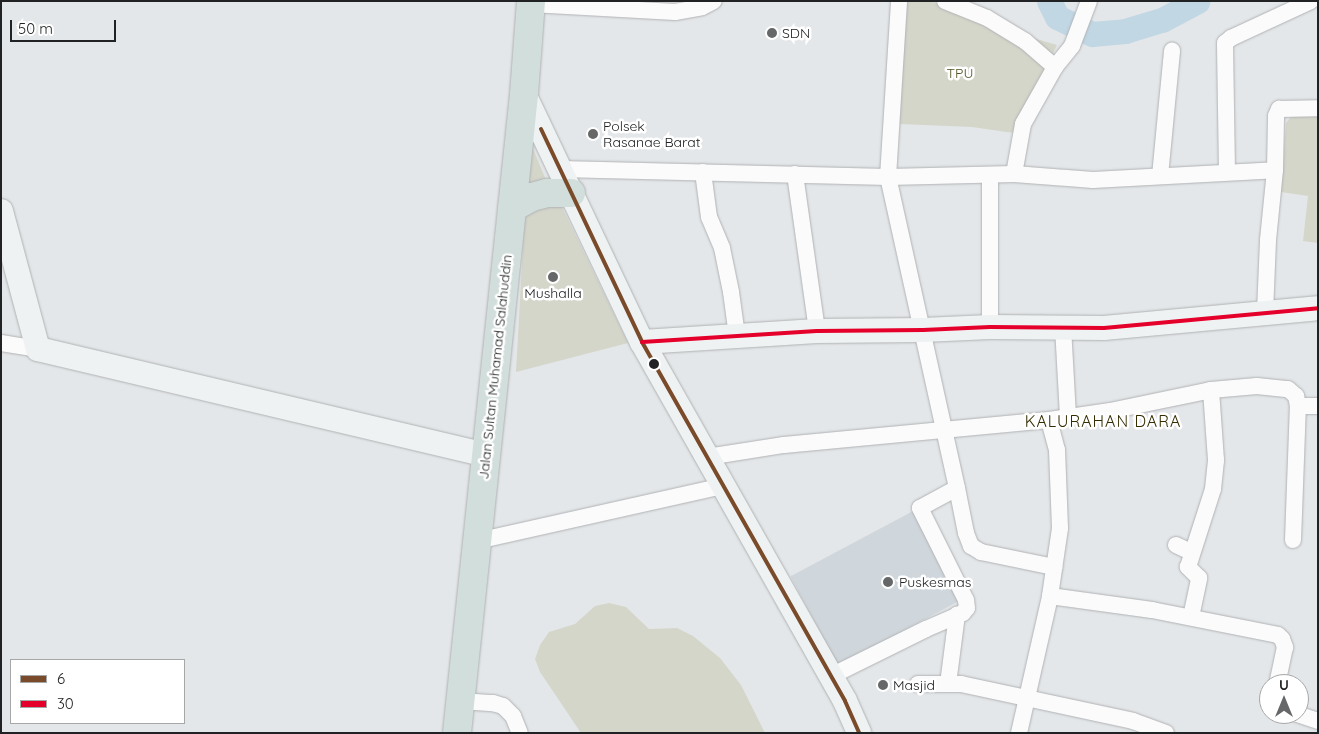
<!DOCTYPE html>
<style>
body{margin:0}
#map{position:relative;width:1319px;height:734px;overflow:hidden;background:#e4e7e9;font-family:Quicksand,sans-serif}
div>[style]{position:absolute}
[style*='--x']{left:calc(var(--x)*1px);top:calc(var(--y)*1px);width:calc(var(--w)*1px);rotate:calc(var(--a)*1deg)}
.built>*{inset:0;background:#d0d7dc;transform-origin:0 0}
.green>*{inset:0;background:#d4d6ca}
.river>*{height:25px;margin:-12.5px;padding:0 12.5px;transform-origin:12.5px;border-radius:12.5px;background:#c1d7e4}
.roads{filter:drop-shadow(0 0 1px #b0b2b4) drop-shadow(0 0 1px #b0b2b4)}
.street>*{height:16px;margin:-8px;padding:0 8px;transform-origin:8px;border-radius:8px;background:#fbfbfc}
.secondary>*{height:24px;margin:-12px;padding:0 12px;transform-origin:12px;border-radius:12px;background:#eff2f2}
.highway>*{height:28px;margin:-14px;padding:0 14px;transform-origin:14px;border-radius:14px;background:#d1dedb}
.bus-1>*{height:4px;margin:-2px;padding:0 2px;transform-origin:2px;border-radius:2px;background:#7a4b2a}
.bus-2>*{height:4px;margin:-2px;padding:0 2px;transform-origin:2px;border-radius:2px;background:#e4002b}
.dots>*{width:14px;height:14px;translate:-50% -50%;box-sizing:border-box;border:2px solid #fff;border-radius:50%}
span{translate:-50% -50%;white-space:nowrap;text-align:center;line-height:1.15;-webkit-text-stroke:5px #fff;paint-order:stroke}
.poi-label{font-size:14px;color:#202223}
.left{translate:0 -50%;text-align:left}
.park-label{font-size:14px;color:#525321}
.street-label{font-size:14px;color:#202223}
.quarter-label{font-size:16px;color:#332d01;letter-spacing:1px}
.frame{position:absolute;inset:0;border:2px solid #202223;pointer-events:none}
.legend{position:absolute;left:10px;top:659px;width:175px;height:65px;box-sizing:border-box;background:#fff;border:1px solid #a6a7a7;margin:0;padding:6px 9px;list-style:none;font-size:15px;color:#202223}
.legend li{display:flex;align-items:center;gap:10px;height:25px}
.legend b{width:25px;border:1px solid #a6a7a7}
.north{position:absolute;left:1259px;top:674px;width:50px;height:50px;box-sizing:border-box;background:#fff;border:1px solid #a6a7a7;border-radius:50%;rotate:0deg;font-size:14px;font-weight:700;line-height:20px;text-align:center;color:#202223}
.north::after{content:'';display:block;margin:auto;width:18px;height:22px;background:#656768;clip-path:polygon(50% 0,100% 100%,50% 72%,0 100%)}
.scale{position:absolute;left:10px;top:20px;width:106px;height:22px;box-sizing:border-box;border:2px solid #202223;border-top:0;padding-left:6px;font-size:15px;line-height:18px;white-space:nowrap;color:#202223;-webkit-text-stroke:4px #fff;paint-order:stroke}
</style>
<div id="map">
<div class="built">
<div style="left:915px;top:510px;width:101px;height:141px;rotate:62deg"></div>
</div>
<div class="green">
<div style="clip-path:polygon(905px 1px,932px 1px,971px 20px,1057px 45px,1014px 133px,972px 127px,900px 124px)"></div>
<div style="clip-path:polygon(1318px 112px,1318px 243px,1303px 241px,1308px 196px,1281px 192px,1286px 123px,1293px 114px)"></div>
<div style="clip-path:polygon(529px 139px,546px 180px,525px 185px)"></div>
<div style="clip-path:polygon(558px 199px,628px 343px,516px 372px,525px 208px)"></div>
<div style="clip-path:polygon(609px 603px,626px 607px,649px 629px,677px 628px,693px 636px,720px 658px,741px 685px,765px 733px,581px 733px,540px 672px,535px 659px,540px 645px,549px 632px,575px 624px,595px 606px)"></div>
</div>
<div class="river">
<div style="--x:1049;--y:1;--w:18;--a:63"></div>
<div style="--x:1057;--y:17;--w:39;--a:26"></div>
<div style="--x:1092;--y:34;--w:33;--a:-5"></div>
<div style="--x:1125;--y:31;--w:39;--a:-17"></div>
<div style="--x:1162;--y:20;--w:40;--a:-28"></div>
</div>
<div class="roads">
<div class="street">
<div style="--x:945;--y:1;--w:45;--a:22"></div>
<div style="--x:987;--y:18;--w:44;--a:31.2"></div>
<div style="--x:1025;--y:41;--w:40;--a:41"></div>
<div style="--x:531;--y:4;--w:144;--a:3.2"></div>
<div style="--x:675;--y:12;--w:27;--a:-10"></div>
<div style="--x:702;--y:7;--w:13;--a:-27"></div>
<div style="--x:560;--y:169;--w:328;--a:1.4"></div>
<div style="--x:888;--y:177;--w:126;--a:-1.4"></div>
<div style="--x:1014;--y:174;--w:79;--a:4.3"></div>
<div style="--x:1093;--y:180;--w:182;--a:-3.1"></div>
<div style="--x:1275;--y:170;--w:54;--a:-88.9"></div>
<div style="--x:1276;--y:116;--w:8;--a:-67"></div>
<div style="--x:1279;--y:109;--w:39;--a:-1"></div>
<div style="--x:703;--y:172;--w:45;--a:82.4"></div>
<div style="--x:709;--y:217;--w:34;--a:67"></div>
<div style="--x:722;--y:248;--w:45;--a:78.4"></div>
<div style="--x:731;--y:292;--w:44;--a:82.2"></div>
<div style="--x:1227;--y:172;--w:129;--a:-90.9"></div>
<div style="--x:1225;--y:43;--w:8;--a:-40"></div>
<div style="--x:1231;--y:38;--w:88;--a:-24.8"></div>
<div style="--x:795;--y:174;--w:159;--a:82"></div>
<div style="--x:1014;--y:174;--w:51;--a:-79.8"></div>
<div style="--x:1023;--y:124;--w:65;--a:-60.7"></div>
<div style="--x:1055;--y:67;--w:27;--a:-51"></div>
<div style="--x:1072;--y:46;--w:48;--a:-69.3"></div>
<div style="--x:990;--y:175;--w:152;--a:90"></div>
<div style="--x:1160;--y:176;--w:126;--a:-84.5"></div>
<div style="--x:1265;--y:312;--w:72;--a:-87.6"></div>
<div style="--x:1268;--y:240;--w:70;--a:-84.3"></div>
<div style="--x:1063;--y:327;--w:89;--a:86.8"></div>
<div style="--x:1;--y:343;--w:37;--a:9"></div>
<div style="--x:707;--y:457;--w:78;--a:-8.9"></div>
<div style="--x:784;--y:445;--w:266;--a:-5.4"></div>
<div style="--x:1049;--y:420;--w:62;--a:-8.4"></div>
<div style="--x:1110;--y:411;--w:103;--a:-11.7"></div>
<div style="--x:1211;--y:390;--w:46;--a:-5"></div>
<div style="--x:1257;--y:386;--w:31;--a:6"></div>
<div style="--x:1288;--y:389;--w:11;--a:41"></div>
<div style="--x:1296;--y:396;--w:10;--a:79"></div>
<div style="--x:1298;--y:406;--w:20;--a:0"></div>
<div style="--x:957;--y:488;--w:46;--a:78.7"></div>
<div style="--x:966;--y:533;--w:14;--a:69"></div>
<div style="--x:971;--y:546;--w:12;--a:31"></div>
<div style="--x:981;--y:552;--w:75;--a:11.6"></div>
<div style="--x:1293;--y:540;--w:134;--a:-87.9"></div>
<div style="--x:477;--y:541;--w:253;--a:-12.6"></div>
<div style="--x:1176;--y:545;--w:17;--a:25"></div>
<div style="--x:1050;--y:596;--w:103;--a:7.8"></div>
<div style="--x:1152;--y:610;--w:128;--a:11.2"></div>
<div style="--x:1278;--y:635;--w:6;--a:45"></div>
<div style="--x:1282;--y:639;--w:9;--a:69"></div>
<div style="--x:1285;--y:647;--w:38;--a:102"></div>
<div style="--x:1191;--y:617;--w:40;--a:-78"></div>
<div style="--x:1199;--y:578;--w:16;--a:-135"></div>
<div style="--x:1188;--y:567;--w:82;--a:-72.2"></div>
<div style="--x:1213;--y:489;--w:29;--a:-84"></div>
<div style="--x:1216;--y:460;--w:70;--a:-94.1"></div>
<div style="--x:831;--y:676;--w:106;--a:-26.3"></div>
<div style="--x:926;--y:629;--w:40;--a:-23.4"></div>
<div style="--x:963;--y:613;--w:6;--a:-51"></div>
<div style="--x:967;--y:608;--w:8;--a:-97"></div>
<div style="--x:966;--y:600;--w:103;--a:-116.6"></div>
<div style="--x:920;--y:508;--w:42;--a:-28.4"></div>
<div style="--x:957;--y:488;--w:319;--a:-102.5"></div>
<div style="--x:888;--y:177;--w:176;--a:-86.4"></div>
<div style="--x:918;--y:684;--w:43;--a:0"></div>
<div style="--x:961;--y:684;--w:176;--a:12.1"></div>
<div style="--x:1133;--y:721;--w:35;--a:20"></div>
<div style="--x:948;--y:684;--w:70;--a:-82.6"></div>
<div style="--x:461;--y:701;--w:32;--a:4"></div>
<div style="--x:493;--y:703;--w:10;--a:17"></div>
<div style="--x:503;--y:706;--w:14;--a:45"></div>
<div style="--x:513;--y:716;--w:18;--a:68"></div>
<div style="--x:1297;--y:714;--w:22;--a:18"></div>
<div style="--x:1019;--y:733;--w:140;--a:-77.2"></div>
<div style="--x:1050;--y:596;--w:69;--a:-81.6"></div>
<div style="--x:1060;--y:528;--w:78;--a:-92.2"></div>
<div style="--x:1057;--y:450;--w:31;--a:-105"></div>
</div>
<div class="secondary">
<div style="--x:524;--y:94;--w:275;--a:64.6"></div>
<div style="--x:642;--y:342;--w:412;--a:60.5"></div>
<div style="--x:845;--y:701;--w:35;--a:66"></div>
<div style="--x:1;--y:211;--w:143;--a:75"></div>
<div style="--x:38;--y:349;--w:459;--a:13.3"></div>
<div style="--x:642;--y:342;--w:175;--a:-3.6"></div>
<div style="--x:817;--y:331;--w:106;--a:-0.5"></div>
<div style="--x:923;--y:330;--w:67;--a:-2.6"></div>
<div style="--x:990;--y:327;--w:114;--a:0.5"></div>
<div style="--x:1104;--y:328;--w:215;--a:-5.3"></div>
</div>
<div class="highway">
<div style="--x:512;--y:208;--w:23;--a:-29"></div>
<div style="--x:532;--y:197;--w:16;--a:-15"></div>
<div style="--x:547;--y:193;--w:24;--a:0"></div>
<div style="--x:457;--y:733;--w:643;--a:-84.01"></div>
<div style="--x:524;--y:94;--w:93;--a:-85.7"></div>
</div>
</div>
<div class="bus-1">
<div style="--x:541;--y:129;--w:236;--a:64.6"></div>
<div style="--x:642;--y:342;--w:412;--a:60.5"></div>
<div style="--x:845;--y:701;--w:35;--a:66"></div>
</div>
<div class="bus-2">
<div style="--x:642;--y:342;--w:175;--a:-3.6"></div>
<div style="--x:817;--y:331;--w:106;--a:-0.5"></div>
<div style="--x:923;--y:330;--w:67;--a:-2.6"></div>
<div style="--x:990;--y:327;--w:114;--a:0.5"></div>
<div style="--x:1104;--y:328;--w:215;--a:-5.3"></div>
</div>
<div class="dots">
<div style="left:772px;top:33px;background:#656768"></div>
<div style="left:593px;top:134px;background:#656768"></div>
<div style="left:553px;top:277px;background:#656768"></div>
<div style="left:654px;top:364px;background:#202223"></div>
<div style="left:888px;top:582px;background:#656768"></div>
<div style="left:883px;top:685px;background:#656768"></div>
</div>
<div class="poi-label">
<span class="left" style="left:782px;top:33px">SDN</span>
<span class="left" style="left:603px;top:134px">Polsek<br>Rasanae Barat</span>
<span style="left:553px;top:293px">Mushalla</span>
<span class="left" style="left:899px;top:582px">Puskesmas</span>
<span class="left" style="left:893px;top:685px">Masjid</span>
</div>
<div class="park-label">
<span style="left:960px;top:73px">TPU</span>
</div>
<div class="street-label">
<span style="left:495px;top:367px;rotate:-84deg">Jalan Sultan Muhamad Salahuddin</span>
</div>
<div class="quarter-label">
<span style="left:1103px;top:421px">KALURAHAN DARA</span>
</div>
<div class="frame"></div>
<ul class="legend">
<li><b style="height:6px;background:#7a4b2a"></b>6</li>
<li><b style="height:6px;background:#e4002b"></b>30</li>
</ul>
<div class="north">U</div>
<div class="scale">50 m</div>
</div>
